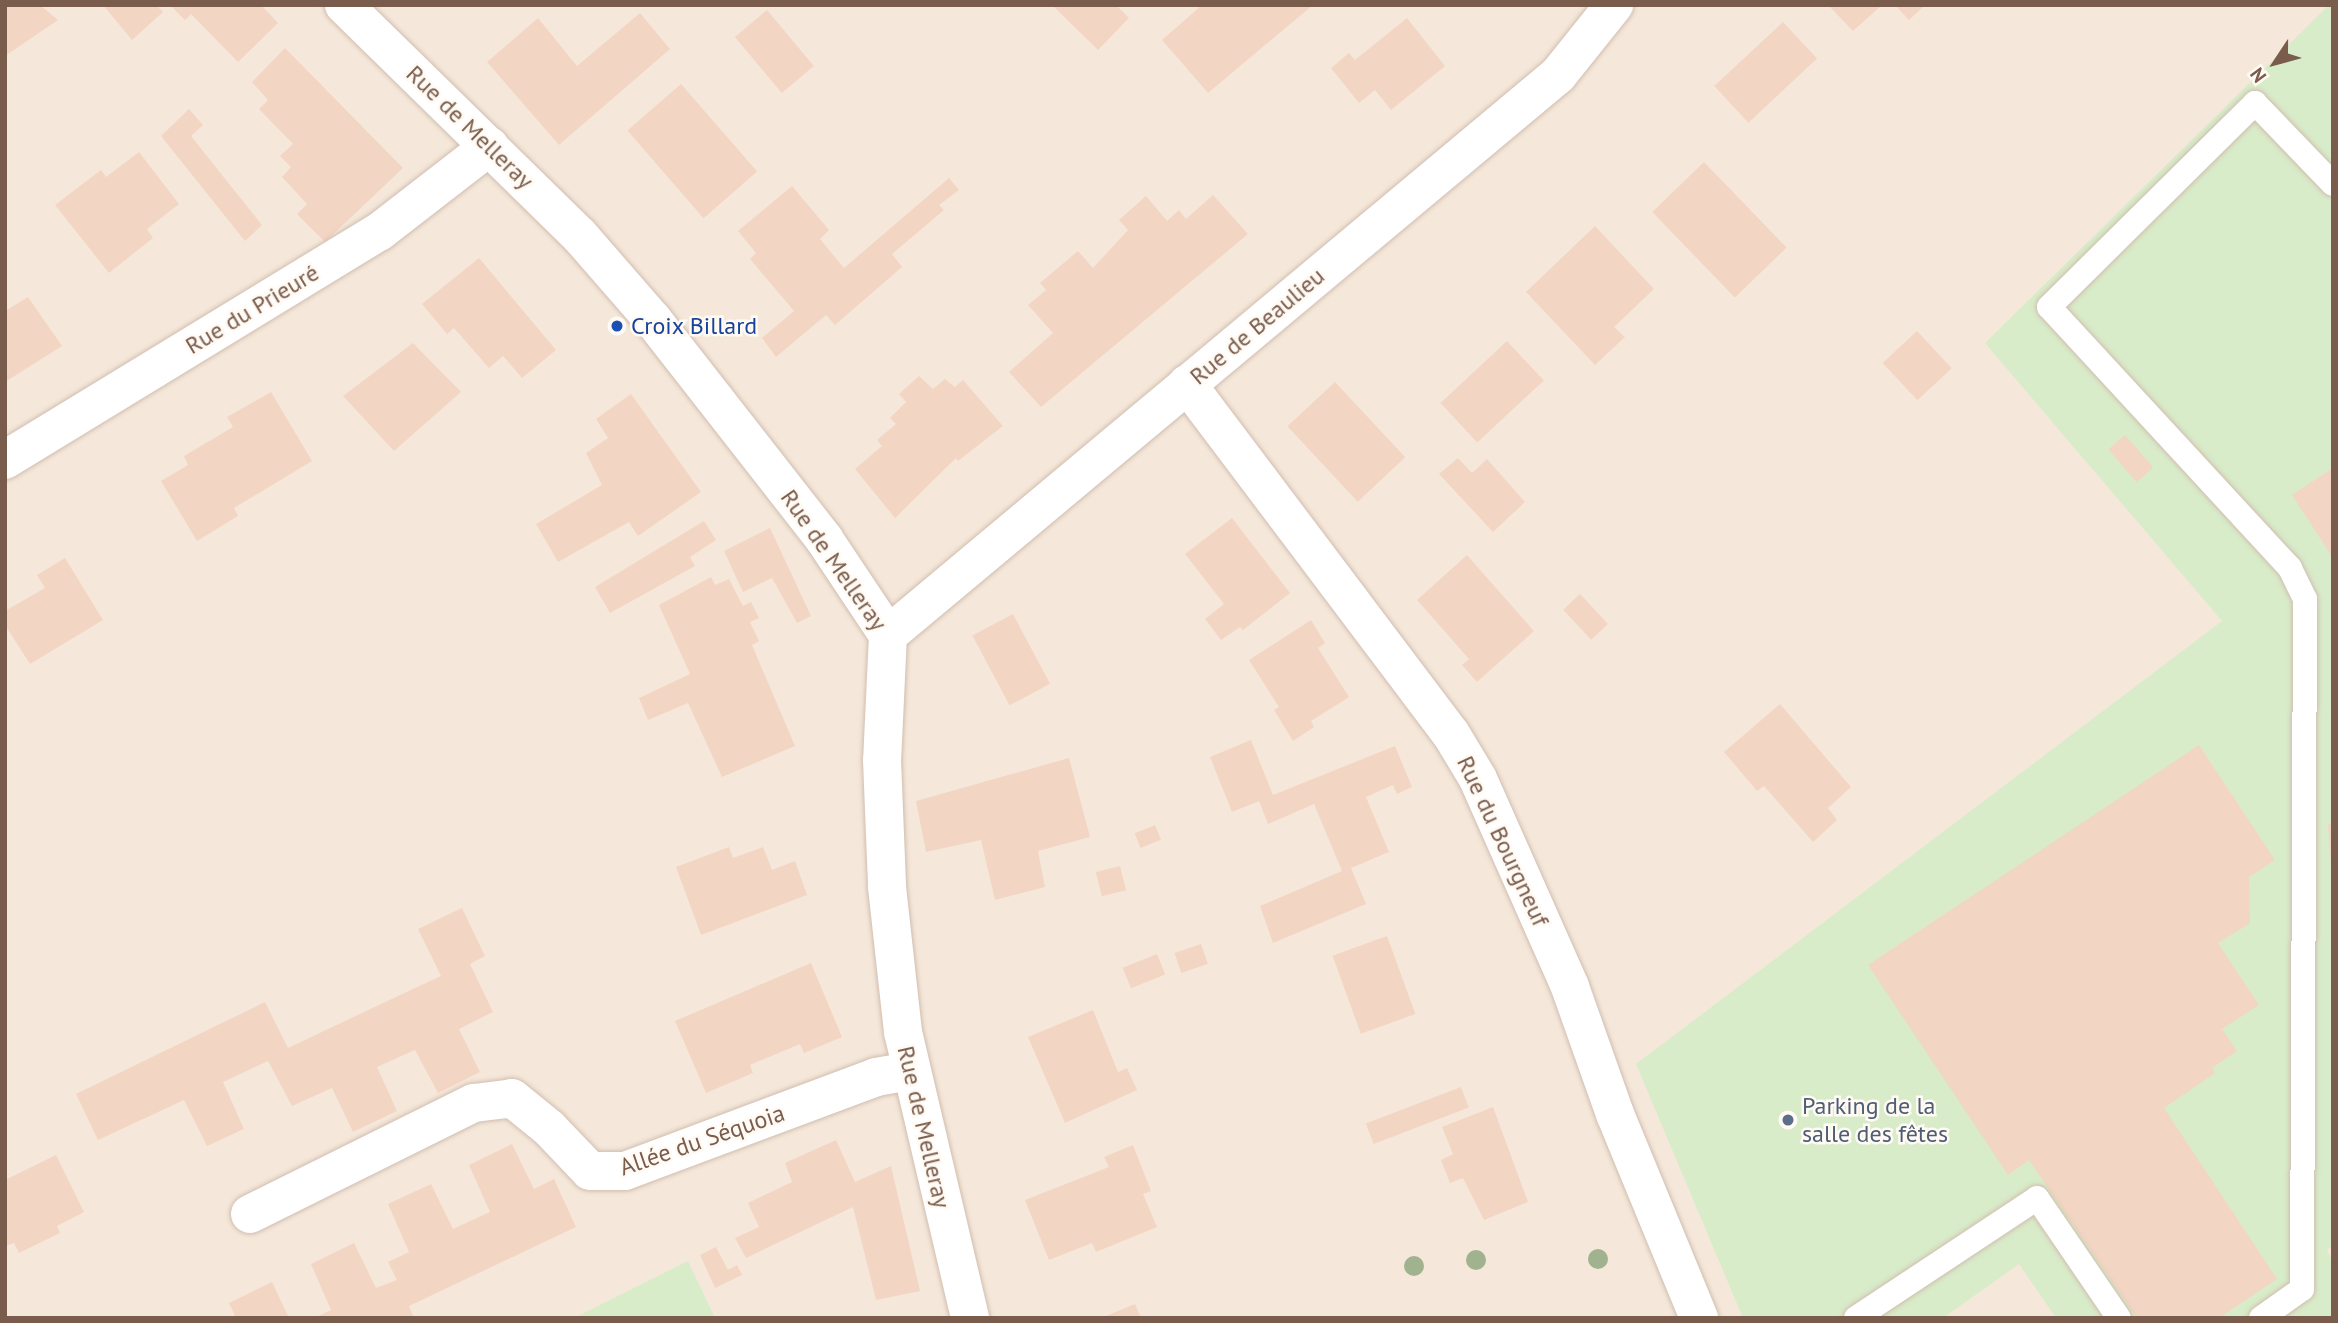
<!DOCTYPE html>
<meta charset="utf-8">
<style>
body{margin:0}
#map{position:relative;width:2338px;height:1323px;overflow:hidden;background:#fdf6ec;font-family:"PT Sans",sans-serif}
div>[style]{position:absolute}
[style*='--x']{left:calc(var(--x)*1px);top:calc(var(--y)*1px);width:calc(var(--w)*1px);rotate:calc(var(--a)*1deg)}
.residential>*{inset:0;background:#f5e8da;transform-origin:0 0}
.green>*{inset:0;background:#d8ecc9}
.building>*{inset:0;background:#f3d5c3;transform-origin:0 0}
.roads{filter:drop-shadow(0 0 2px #d1beb0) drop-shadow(0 0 2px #d1beb0)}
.service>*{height:24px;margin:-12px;padding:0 12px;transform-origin:12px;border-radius:12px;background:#fff}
.minor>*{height:38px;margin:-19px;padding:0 19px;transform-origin:19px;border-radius:19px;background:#fff}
.tertiary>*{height:38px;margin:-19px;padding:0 19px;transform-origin:19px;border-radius:19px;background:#fff}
.trees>*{width:20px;height:20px;margin:-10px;border-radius:50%;background:#a0b28e}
.dots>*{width:19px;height:19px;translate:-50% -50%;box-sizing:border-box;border:4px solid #fffaf3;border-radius:50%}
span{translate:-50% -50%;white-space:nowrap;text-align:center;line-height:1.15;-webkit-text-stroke:5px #fffaf3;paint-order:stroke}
.street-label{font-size:24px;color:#7a5c4d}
.transit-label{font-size:24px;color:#164399}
.left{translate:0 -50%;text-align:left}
.service-label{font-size:24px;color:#4e5e75}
.frame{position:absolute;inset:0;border:7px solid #7a5c4d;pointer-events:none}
.north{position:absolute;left:2240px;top:28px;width:70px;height:70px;-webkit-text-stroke:5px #fffaf3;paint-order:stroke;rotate:234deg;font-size:19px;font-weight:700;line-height:28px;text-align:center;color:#7a5c4d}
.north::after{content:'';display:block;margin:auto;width:24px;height:32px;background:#7a5c4d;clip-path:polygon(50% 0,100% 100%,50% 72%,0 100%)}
</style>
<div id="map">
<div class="residential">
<div style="left:5px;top:5px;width:2328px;height:1313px"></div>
</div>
<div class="green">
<div style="clip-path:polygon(2329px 5px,2333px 5px,2333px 1245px,2327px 1250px,2333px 1263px,2333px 1318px,2056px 1318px,2019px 1264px,1943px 1318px,1743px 1318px,1636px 1064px,2222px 621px,1985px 343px)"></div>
<div style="clip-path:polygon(688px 1261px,715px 1318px,574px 1318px)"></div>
</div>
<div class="building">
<div style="clip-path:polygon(5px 5px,40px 5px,58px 20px,5px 56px)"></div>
<div style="clip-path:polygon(103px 5px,157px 5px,163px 12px,132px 40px)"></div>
<div style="clip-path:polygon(170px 5px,261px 5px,278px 23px,238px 62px,191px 14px,185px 20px)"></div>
<div style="clip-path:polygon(1052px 5px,1116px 5px,1129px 18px,1098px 50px)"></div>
<div style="clip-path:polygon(1202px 5px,1313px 5px,1208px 93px,1162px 40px)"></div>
<div style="clip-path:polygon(1828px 5px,1882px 5px,1853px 31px)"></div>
<div style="clip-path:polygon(1895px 5px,1925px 5px,1909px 20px)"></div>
<div style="left:767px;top:10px;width:73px;height:42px;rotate:50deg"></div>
<div style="clip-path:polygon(640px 13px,670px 49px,559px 145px,487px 62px,538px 18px,577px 66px)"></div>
<div style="clip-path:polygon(1407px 18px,1445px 66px,1391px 110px,1375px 90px,1359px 103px,1331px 68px,1349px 53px,1355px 60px)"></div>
<div style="left:1783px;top:22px;width:50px;height:94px;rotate:47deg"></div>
<div style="clip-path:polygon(285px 48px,403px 168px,325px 242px,297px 214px,307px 204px,282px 177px,291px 167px,280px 156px,293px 144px,259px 109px,268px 100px,252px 82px)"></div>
<div style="left:681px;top:84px;width:116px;height:71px;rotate:49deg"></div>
<div style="clip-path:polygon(189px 109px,203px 125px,191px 136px,262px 225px,245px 241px,161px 136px)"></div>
<div style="clip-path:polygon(139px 152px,179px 204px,147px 229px,153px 238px,109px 273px,55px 205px,101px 170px,106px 177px)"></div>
<div style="left:1704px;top:162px;width:119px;height:72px;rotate:46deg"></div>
<div style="clip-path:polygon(949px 178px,959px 190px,939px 205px,944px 210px,892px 254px,902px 267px,835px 325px,826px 315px,776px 357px,762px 338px,794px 311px,750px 259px,756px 253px,738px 231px,792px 186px,829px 230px,820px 239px,844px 268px)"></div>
<div style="clip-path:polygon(1213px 195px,1248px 234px,1041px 407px,1009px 372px,1053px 333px,1028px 305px,1046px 290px,1040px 283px,1078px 251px,1093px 268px,1128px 230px,1119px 220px,1146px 196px,1167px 221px,1179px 210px,1186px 219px)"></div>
<div style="clip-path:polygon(1595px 226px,1654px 289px,1614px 327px,1625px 337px,1595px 365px,1526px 292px)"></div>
<div style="clip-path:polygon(479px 258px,556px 350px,522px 378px,503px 356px,489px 368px,454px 328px,447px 334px,422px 304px)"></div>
<div style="clip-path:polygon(28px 297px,62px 346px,5px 382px,5px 311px)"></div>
<div style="left:1917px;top:331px;width:51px;height:47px;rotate:47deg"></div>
<div style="left:1507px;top:341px;width:54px;height:91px;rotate:47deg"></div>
<div style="clip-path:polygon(413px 343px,461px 392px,394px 451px,343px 396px)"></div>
<div style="clip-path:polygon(919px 376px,933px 389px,945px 379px,955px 387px,963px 380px,1003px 426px,958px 461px,956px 458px,895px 518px,855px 469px,882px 446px,877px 440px,896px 424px,890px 418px,906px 402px,899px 394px)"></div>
<div style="left:1335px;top:382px;width:103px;height:65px;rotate:47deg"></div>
<div style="clip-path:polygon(271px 392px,312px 461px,234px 508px,238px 516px,197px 541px,161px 481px,188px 465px,184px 456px,233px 427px,227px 417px)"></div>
<div style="clip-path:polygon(631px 394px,701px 492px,638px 536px,629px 522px,558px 562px,536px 524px,602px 485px,586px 453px,608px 438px,596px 419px)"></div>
<div style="left:2125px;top:435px;width:43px;height:22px;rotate:49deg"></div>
<div style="clip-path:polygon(1458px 458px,1472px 473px,1487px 459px,1525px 502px,1493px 532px,1439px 474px)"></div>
<div style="clip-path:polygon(2333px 468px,2333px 558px,2292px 495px)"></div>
<div style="clip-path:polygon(1232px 518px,1290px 593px,1243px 630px,1240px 627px,1221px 640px,1205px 619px,1224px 604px,1185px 554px)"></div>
<div style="clip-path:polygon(704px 521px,716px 540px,690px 557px,695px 566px,610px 613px,595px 587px)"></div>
<div style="clip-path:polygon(770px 528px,811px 616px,797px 623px,772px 578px,743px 592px,724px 551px)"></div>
<div style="clip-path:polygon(1467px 555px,1534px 631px,1477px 682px,1462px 665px,1469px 659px,1417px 600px)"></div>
<div style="clip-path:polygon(65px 558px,103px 620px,30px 664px,5px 625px,5px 611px,45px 588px,37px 575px)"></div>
<div style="clip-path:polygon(711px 577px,715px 585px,729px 579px,743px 606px,751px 602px,759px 618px,750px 622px,759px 641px,752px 645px,795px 746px,722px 777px,688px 703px,648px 720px,639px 698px,690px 674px,659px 605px)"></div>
<div style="left:1580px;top:594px;width:41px;height:23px;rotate:47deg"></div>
<div style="left:1013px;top:614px;width:79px;height:46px;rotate:62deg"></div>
<div style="clip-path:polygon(1311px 620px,1325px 643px,1318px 648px,1349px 697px,1311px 721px,1314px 727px,1293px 741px,1274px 710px,1279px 707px,1249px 660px)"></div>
<div style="clip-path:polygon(1780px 704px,1851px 787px,1828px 808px,1837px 820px,1813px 842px,1764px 786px,1757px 791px,1724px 752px)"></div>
<div style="clip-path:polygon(1251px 740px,1273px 795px,1395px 746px,1412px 787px,1397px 794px,1393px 785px,1366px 797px,1389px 852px,1351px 868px,1366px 904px,1273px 943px,1260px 906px,1342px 871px,1314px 804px,1268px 824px,1259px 801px,1232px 812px,1210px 757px)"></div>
<div style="clip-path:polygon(2199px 745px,2275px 860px,2249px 877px,2250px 923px,2218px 943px,2259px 1005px,2222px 1029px,2237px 1051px,2212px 1068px,2215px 1073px,2164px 1108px,2277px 1279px,2219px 1318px,2137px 1318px,2029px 1160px,2008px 1175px,1868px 965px)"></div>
<div style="clip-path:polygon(1069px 758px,1090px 837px,1038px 851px,1045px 887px,995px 900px,981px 840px,926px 852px,916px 801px)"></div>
<div style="clip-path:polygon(2328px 824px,2333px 824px,2333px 865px,2331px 865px)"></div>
<div style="left:1155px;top:825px;width:16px;height:22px;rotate:68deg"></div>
<div style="clip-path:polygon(729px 847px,733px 858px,763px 847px,772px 870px,795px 861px,807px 895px,701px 935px,676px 867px)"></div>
<div style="left:1120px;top:866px;width:25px;height:25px;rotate:76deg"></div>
<div style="clip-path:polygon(462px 908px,485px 956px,470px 964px,493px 1012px,459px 1029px,480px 1072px,438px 1093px,415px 1050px,377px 1067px,397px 1111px,353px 1132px,332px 1088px,292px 1106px,268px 1061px,223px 1082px,244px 1129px,207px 1146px,184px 1100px,98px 1140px,76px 1094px,265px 1002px,288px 1048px,415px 988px,441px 976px,418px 929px)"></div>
<div style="left:1387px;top:936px;width:83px;height:58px;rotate:70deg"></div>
<div style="left:1201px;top:944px;width:21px;height:28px;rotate:71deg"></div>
<div style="left:1157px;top:954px;width:22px;height:37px;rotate:68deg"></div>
<div style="clip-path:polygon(811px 963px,842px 1037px,804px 1053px,800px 1044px,750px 1065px,753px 1073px,706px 1093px,675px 1021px)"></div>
<div style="clip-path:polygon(1093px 1010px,1118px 1072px,1127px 1068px,1137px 1090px,1065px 1123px,1028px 1037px)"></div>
<div style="left:1461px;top:1087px;width:22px;height:102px;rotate:69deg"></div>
<div style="clip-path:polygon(1493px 1107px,1528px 1202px,1484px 1220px,1463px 1178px,1450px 1183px,1441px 1160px,1453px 1154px,1442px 1127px)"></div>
<div style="clip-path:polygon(836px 1140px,855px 1182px,891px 1166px,920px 1291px,876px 1300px,853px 1207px,746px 1258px,735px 1238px,759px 1227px,748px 1203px,792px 1182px,785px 1163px)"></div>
<div style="clip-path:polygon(512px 1144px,534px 1189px,554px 1179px,576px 1227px,409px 1306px,414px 1318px,314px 1318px,331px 1310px,311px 1264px,354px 1243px,376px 1288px,397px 1280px,388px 1262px,409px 1252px,388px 1204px,431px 1184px,453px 1229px,490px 1212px,469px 1165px)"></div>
<div style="clip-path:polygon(1133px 1145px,1151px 1191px,1143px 1194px,1157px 1227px,1096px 1252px,1092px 1243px,1049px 1260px,1025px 1200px,1109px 1167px,1104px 1157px)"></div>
<div style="clip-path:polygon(56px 1155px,84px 1212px,57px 1226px,60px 1233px,19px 1253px,14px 1243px,5px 1246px,5px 1180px)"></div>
<div style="clip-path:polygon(716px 1247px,728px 1270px,737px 1265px,742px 1275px,715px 1288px,700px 1255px)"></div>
<div style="clip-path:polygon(272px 1282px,289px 1318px,236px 1318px,229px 1303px)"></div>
<div style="clip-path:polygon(1135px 1304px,1141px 1318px,1101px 1318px)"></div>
</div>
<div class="roads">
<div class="service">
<div style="--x:1856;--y:1318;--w:217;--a:-33.5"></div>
<div style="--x:2037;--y:1198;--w:145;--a:55.7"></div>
<div style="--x:2261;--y:1318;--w:50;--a:-35.3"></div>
<div style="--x:2302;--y:1289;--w:690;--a:-89.75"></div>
<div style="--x:2305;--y:599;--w:34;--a:-116"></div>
<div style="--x:2290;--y:568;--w:355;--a:-132.7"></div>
<div style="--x:2049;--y:307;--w:290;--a:-44.7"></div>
<div style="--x:2255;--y:103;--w:112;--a:46.1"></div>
</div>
<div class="minor">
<div style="--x:5;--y:460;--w:438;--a:-31.4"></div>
<div style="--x:379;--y:232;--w:140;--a:-37.8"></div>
<div style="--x:250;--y:1214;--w:250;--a:-26.4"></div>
<div style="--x:474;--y:1103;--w:38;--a:-7"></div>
<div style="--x:512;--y:1098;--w:48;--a:39"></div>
<div style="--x:549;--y:1128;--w:59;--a:46.4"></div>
<div style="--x:590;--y:1171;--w:35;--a:0"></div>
<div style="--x:625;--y:1171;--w:268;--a:-20.5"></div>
<div style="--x:876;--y:1077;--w:35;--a:-10"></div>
</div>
<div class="tertiary">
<div style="--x:344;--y:5;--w:330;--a:44.4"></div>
<div style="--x:580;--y:236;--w:111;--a:49"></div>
<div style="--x:653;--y:320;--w:278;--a:52"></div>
<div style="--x:824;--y:539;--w:115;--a:56.3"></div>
<div style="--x:888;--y:635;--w:125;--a:92.7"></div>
<div style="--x:882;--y:760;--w:127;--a:87.7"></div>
<div style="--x:887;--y:887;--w:146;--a:83.7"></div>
<div style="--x:903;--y:1032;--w:294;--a:76.8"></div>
<div style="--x:1187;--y:384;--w:438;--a:53"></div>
<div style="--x:1451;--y:734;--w:52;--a:59"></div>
<div style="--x:1478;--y:779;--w:227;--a:66.1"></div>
<div style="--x:1570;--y:987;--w:135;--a:70.5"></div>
<div style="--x:1615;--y:1114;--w:221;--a:67.6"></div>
<div style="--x:888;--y:635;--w:873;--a:-39.89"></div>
<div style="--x:1558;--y:75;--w:90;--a:-51.3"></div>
</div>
</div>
<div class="trees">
<div style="left:1598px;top:1259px"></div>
<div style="left:1476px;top:1260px"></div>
<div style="left:1414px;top:1266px"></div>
</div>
<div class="dots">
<div style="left:617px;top:326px;background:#1a4fb4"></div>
<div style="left:1788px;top:1120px;background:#5c6f8a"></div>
</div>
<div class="street-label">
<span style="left:470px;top:127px;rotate:44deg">Rue de Melleray</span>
<span style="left:252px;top:309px;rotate:-31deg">Rue du Prieuré</span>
<span style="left:1257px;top:326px;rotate:-40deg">Rue de Beaulieu</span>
<span style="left:834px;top:560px;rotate:55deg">Rue de Melleray</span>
<span style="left:1503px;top:841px;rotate:65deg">Rue du Bourgneuf</span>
<span style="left:924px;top:1127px;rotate:77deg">Rue de Melleray</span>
<span style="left:702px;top:1140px;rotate:-19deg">Allée du Séquoia</span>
</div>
<div class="transit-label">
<span class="left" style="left:631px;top:326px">Croix Billard</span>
</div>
<div class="service-label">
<span class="left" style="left:1802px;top:1120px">Parking de la<br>salle des fêtes</span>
</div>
<div class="frame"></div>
<div class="north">N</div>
</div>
